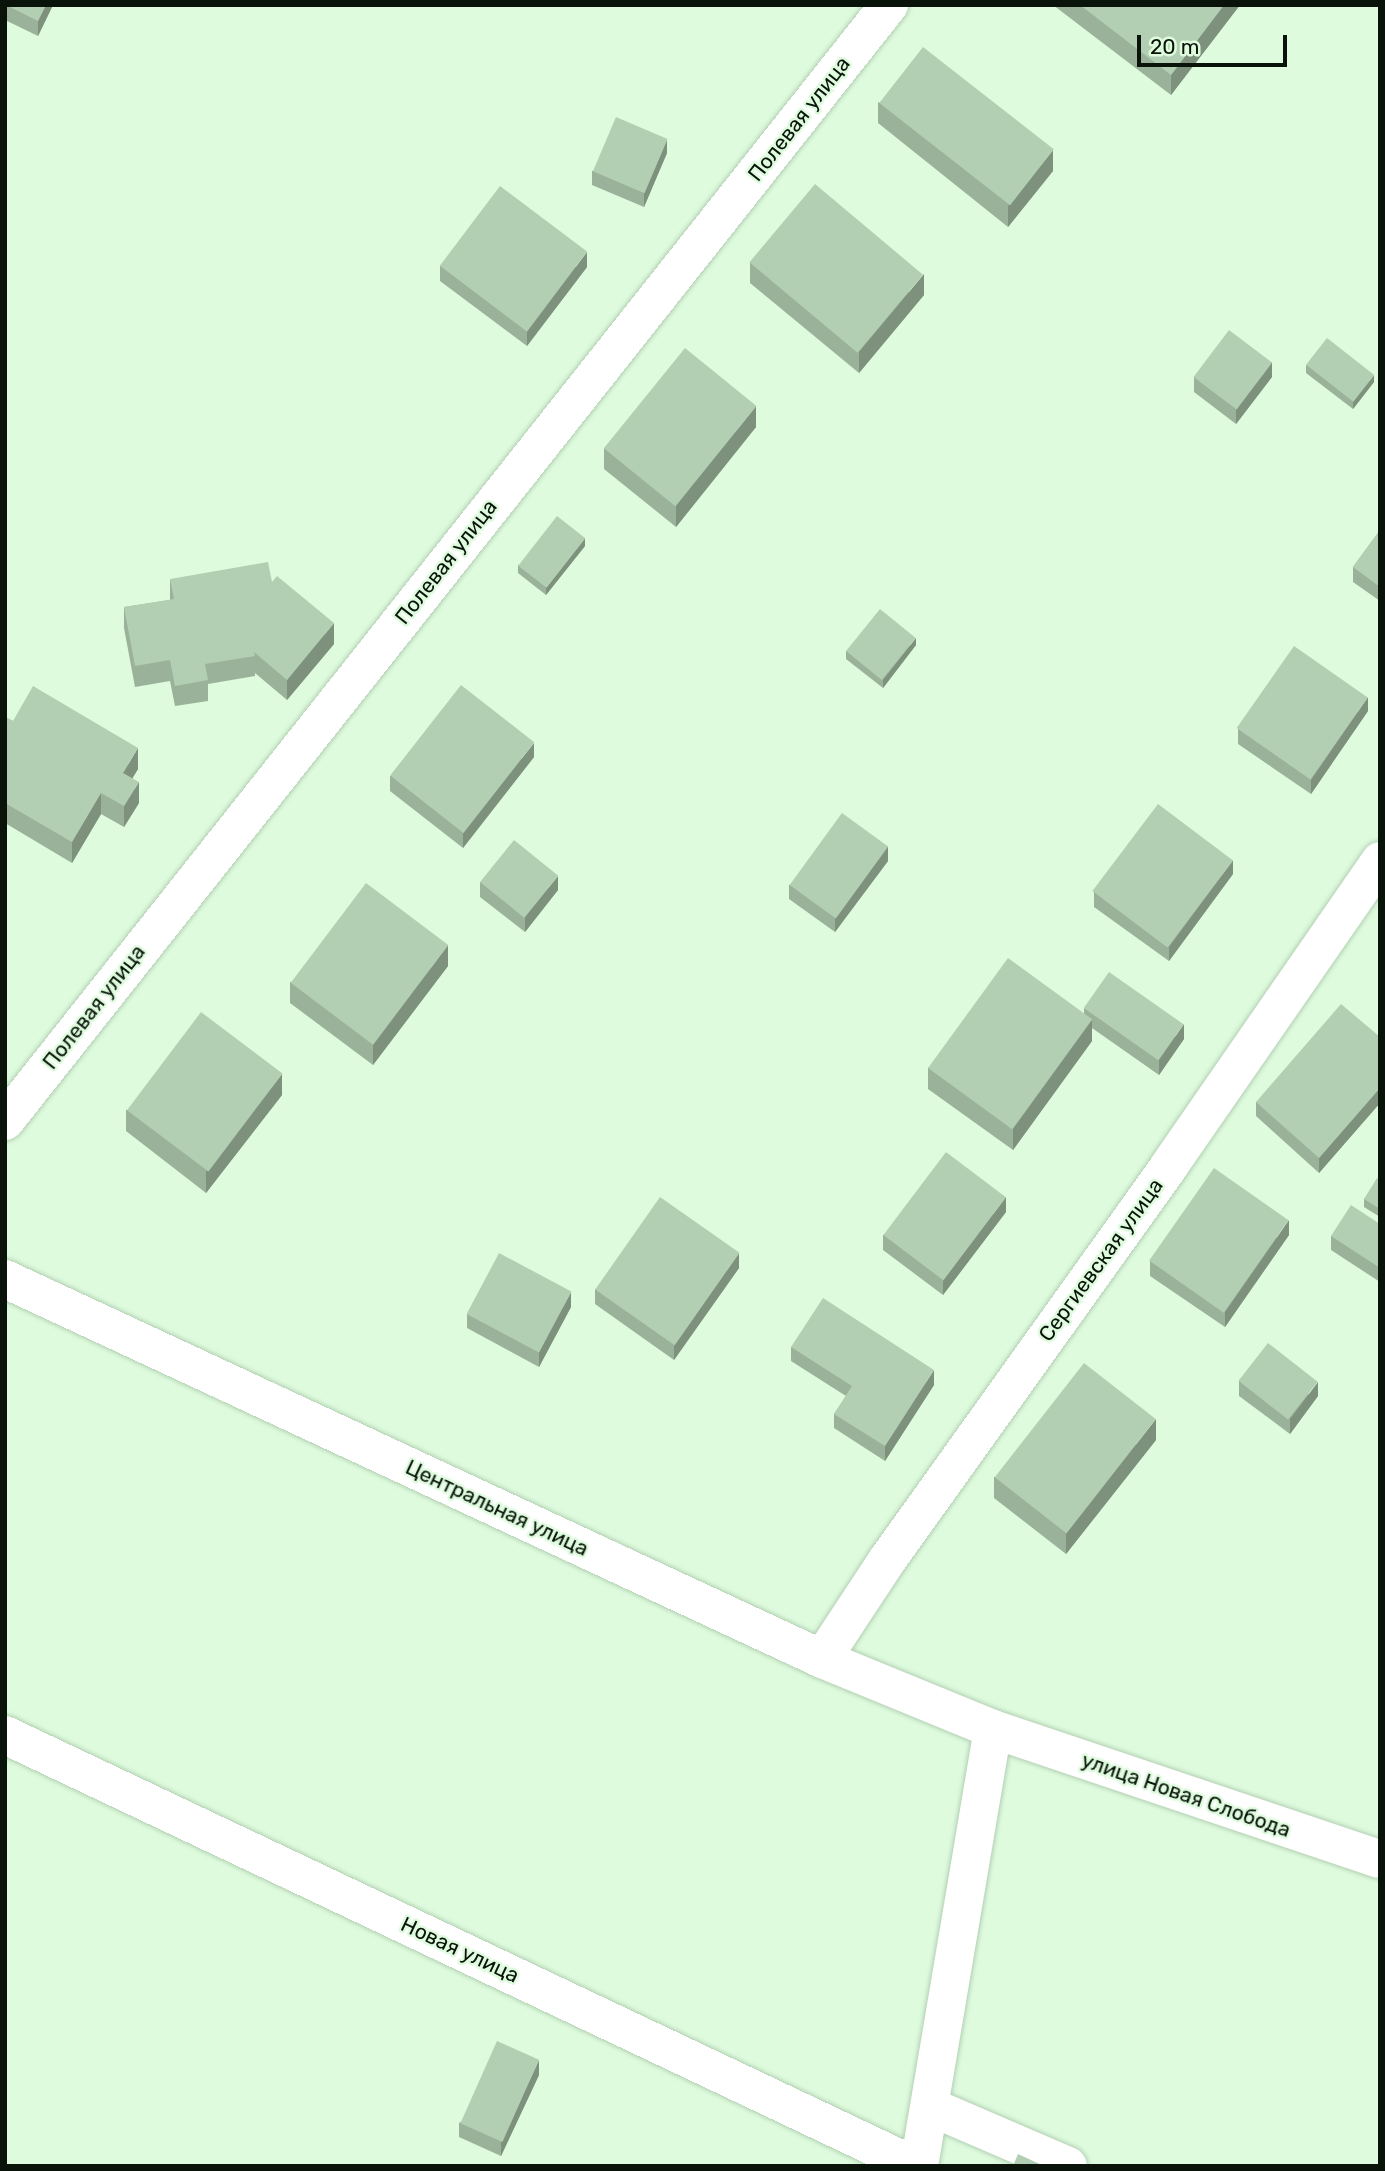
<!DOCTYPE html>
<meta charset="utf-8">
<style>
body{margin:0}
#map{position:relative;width:1385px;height:2171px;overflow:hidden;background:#defbde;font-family:Rubik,sans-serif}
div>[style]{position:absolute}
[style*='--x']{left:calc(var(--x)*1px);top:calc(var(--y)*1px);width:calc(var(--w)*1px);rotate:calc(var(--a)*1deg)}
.roads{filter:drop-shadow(0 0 2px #b3cfb3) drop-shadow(0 0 2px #b3cfb3)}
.minor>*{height:38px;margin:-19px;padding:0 19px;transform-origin:19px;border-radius:19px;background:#fff}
.wall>*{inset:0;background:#9ab29a}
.shaded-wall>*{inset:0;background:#7d917d}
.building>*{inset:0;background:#b3cfb3;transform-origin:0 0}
span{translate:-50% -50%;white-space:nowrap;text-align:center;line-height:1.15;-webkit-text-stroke:5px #defbde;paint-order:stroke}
.street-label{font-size:21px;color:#091309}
.frame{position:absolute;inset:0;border:7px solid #091309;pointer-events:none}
.scale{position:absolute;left:1137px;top:35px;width:150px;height:32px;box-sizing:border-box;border:4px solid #091309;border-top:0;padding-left:9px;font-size:21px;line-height:24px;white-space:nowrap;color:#091309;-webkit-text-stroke:5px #defbde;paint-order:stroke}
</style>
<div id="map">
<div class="roads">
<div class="minor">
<div style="--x:5;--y:1121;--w:1424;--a:-51.62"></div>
<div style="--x:5;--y:1279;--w:901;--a:24.94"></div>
<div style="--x:822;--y:1659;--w:185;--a:22.3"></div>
<div style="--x:993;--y:1729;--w:408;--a:18.6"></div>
<div style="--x:822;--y:1659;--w:120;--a:-56.6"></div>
<div style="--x:888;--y:1559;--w:483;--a:-54.4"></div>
<div style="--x:1169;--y:1166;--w:371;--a:-55.3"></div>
<div style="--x:5;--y:1735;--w:1007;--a:25.34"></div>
<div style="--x:931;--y:2107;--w:149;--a:23.3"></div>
<div style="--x:919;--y:2166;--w:443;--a:-80.4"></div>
</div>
</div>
<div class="wall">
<div style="clip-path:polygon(5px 5px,53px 5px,38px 36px,5px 20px)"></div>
<div style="clip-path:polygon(1053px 5px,1240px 5px,1171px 95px)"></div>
<div style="clip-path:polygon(878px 102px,1053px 171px,1008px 227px,878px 123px)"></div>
<div style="clip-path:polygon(667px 153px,644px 207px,592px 185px,592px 171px)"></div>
<div style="clip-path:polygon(750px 262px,924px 295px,859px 373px,750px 283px)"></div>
<div style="clip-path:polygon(440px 266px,587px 267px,527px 346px,440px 281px)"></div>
<div style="clip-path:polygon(1306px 365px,1374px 382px,1353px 409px,1306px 373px)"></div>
<div style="clip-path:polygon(1194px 377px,1272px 377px,1236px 424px,1194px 392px)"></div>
<div style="clip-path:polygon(756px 427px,676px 527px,604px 469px,604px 448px)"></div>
<div style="clip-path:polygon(1380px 530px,1380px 601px,1353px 582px,1353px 567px)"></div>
<div style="clip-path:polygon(585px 546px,546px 595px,518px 573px,518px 565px)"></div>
<div style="clip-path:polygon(170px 579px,272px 582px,334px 644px,287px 700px,255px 673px,255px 676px,208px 684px,208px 701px,175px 706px,170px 681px,135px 687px,124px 628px,124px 607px,170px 600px)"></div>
<div style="clip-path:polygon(916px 645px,883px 688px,846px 659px,846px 651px)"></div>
<div style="clip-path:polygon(1368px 711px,1311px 794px,1238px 744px,1238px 729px)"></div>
<div style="clip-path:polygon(5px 717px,13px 721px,138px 769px,132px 778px,139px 803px,124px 827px,101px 814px,72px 863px,5px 823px)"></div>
<div style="clip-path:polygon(534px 757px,463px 848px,390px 791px,390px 776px)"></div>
<div style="clip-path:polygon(888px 861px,835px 932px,789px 899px,789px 885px)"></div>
<div style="clip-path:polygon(1233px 874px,1169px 961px,1094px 907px,1094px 892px)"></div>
<div style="clip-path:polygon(480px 882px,558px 890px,525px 932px,480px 897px)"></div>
<div style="clip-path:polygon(448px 966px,373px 1065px,290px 1003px,290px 982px)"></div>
<div style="clip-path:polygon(1084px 1008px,1184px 1039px,1159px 1075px,1092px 1028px,1092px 1041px,1013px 1150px,928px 1089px,928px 1068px,1084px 1014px)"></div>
<div style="clip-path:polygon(1380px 1037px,1380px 1103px,1319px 1173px,1256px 1116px,1256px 1102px)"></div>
<div style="clip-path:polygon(282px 1095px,206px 1193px,126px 1131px,126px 1110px)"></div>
<div style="clip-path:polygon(1380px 1180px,1380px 1217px,1364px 1207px,1364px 1199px)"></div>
<div style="clip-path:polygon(1006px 1212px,943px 1295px,883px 1250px,883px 1235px)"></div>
<div style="clip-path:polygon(1380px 1224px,1380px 1282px,1331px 1250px,1331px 1236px)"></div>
<div style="clip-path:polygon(1289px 1235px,1225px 1327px,1150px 1276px,1150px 1261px)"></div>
<div style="clip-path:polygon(739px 1268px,674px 1360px,595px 1304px,595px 1289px)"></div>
<div style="clip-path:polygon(571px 1307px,539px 1367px,467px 1328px,467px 1314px)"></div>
<div style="clip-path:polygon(791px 1347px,934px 1385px,885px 1461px,834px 1428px,834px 1414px,846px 1396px,791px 1361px)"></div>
<div style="clip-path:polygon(1239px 1381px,1318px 1396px,1290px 1434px,1239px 1396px)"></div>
<div style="clip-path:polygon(1156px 1440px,1066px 1554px,994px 1498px,994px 1477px)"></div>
<div style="clip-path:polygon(539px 2075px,501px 2156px,459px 2137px,459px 2123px)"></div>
</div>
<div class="shaded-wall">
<div style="clip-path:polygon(46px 5px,53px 5px,38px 36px,38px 21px)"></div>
<div style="clip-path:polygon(1224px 5px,1240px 5px,1171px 95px,1171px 75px)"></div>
<div style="clip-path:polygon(667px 139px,667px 153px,644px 207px,644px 193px)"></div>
<div style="clip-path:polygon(1053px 150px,1053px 171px,1008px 227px,1008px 206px)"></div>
<div style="clip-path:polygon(587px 252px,587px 267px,527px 346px,527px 332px)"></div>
<div style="clip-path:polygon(924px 274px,924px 295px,859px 373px,859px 352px)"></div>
<div style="clip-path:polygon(1272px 362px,1272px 377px,1236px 424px,1236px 409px)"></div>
<div style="clip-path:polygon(1374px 375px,1374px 382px,1353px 409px,1353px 402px)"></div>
<div style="clip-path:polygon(756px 406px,756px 427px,676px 527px,676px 506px)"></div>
<div style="clip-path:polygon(585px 538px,585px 546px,546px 595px,546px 587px)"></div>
<div style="clip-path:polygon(334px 623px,334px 644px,287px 700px,287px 680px)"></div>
<div style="clip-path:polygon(916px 638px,916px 645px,883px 688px,883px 680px)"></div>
<div style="clip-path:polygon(1368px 697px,1368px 711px,1311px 794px,1311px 780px)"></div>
<div style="clip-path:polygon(534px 743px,534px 757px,463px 848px,463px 833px)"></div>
<div style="clip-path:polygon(138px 748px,138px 769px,123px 794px,123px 773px)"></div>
<div style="clip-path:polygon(139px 782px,139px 803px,124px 827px,124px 806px)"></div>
<div style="clip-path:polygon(101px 793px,101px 814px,72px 863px,72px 842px)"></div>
<div style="clip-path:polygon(888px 846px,888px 861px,835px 932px,835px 918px)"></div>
<div style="clip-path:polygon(1233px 860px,1233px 874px,1169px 961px,1169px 947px)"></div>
<div style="clip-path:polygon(558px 876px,558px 890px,525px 932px,525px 917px)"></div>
<div style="clip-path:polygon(448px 945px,448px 966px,373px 1065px,373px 1045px)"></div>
<div style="clip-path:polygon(1092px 1020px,1092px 1041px,1013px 1150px,1013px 1129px)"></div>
<div style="clip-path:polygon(1184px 1024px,1184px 1039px,1159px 1075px,1159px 1060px)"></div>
<div style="clip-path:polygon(282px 1074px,282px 1095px,206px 1193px,206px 1172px)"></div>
<div style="clip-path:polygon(1380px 1088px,1380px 1103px,1319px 1173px,1319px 1158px)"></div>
<div style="clip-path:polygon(1006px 1197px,1006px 1212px,943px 1295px,943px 1281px)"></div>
<div style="clip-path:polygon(1289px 1220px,1289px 1235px,1225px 1327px,1225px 1312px)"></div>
<div style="clip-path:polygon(739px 1253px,739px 1268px,674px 1360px,674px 1346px)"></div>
<div style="clip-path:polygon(571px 1292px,571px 1307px,539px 1367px,539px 1352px)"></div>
<div style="clip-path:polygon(934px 1370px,934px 1385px,885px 1461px,885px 1446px)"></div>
<div style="clip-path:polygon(1318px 1382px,1318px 1396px,1290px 1434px,1290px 1419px)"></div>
<div style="clip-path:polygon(1156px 1419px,1156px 1440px,1066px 1554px,1066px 1534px)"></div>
<div style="clip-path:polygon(539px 2060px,539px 2075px,501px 2156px,501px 2142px)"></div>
</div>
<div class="building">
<div style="clip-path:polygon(6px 5px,46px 5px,38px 21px)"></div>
<div style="clip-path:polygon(1080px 5px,1224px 5px,1171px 75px)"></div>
<div style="left:923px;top:47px;width:166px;height:71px;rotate:38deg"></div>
<div style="left:616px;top:117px;width:56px;height:59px;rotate:23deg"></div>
<div style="left:815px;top:184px;width:141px;height:102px;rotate:40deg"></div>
<div style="left:500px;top:186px;width:109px;height:100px;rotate:37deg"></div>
<div style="left:1229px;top:330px;width:54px;height:59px;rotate:37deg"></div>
<div style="left:1327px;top:338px;width:60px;height:34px;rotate:38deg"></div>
<div style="left:685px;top:348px;width:92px;height:129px;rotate:39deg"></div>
<div style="left:557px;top:516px;width:36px;height:63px;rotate:38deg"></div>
<div style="clip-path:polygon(1380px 530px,1380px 587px,1353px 567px)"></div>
<div style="clip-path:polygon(268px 562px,272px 582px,277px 576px,334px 623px,287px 680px,254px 652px,255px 656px,205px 664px,208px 680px,175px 686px,170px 660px,135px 666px,124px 607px,174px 599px,170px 579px)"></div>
<div style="left:880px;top:609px;width:46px;height:54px;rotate:39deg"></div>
<div style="left:1294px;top:646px;width:90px;height:100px;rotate:35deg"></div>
<div style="left:461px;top:685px;width:93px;height:115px;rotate:38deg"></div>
<div style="clip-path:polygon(33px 686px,138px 748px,123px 773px,139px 782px,124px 806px,101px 793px,72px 842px,5px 803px,5px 717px,13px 721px)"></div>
<div style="left:1158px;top:804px;width:94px;height:109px;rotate:37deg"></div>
<div style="left:842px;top:813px;width:57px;height:89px;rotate:36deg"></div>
<div style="left:514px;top:840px;width:57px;height:54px;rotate:39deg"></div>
<div style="left:366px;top:883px;width:103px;height:125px;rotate:37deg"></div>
<div style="left:1008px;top:958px;width:104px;height:136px;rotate:36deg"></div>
<div style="left:1109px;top:972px;width:91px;height:44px;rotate:35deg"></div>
<div style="clip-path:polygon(1341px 1004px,1380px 1037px,1380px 1088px,1319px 1158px,1256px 1102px)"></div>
<div style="left:201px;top:1012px;width:102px;height:123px;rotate:37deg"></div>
<div style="left:946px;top:1152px;width:75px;height:104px;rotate:37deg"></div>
<div style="left:1214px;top:1168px;width:91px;height:113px;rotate:35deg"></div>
<div style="clip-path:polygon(1377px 1178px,1380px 1180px,1380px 1209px,1364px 1199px)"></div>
<div style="left:660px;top:1197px;width:97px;height:113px;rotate:35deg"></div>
<div style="clip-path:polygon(1351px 1205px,1380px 1224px,1380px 1268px,1331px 1236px)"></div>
<div style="left:499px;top:1253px;width:82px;height:69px;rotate:28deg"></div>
<div style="clip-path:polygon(823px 1298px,934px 1370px,885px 1446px,834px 1414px,852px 1386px,791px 1347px)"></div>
<div style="left:1268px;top:1343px;width:63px;height:48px;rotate:38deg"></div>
<div style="left:1084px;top:1363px;width:91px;height:145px;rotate:38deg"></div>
<div style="left:497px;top:2041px;width:46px;height:90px;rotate:24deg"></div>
<div style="clip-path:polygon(1018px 2154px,1044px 2166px,1013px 2166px)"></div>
</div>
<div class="street-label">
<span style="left:799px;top:119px;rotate:-52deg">Полевая улица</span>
<span style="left:446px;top:562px;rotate:-52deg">Полевая улица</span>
<span style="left:94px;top:1007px;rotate:-52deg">Полевая улица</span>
<span style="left:1101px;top:1260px;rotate:-54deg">Сергиевская улица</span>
<span style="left:497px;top:1508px;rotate:25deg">Центральная улица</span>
<span style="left:1186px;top:1795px;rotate:19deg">улица Новая Слобода</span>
<span style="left:460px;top:1950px;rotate:25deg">Новая улица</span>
</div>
<div class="frame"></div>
<div class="scale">20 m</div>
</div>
